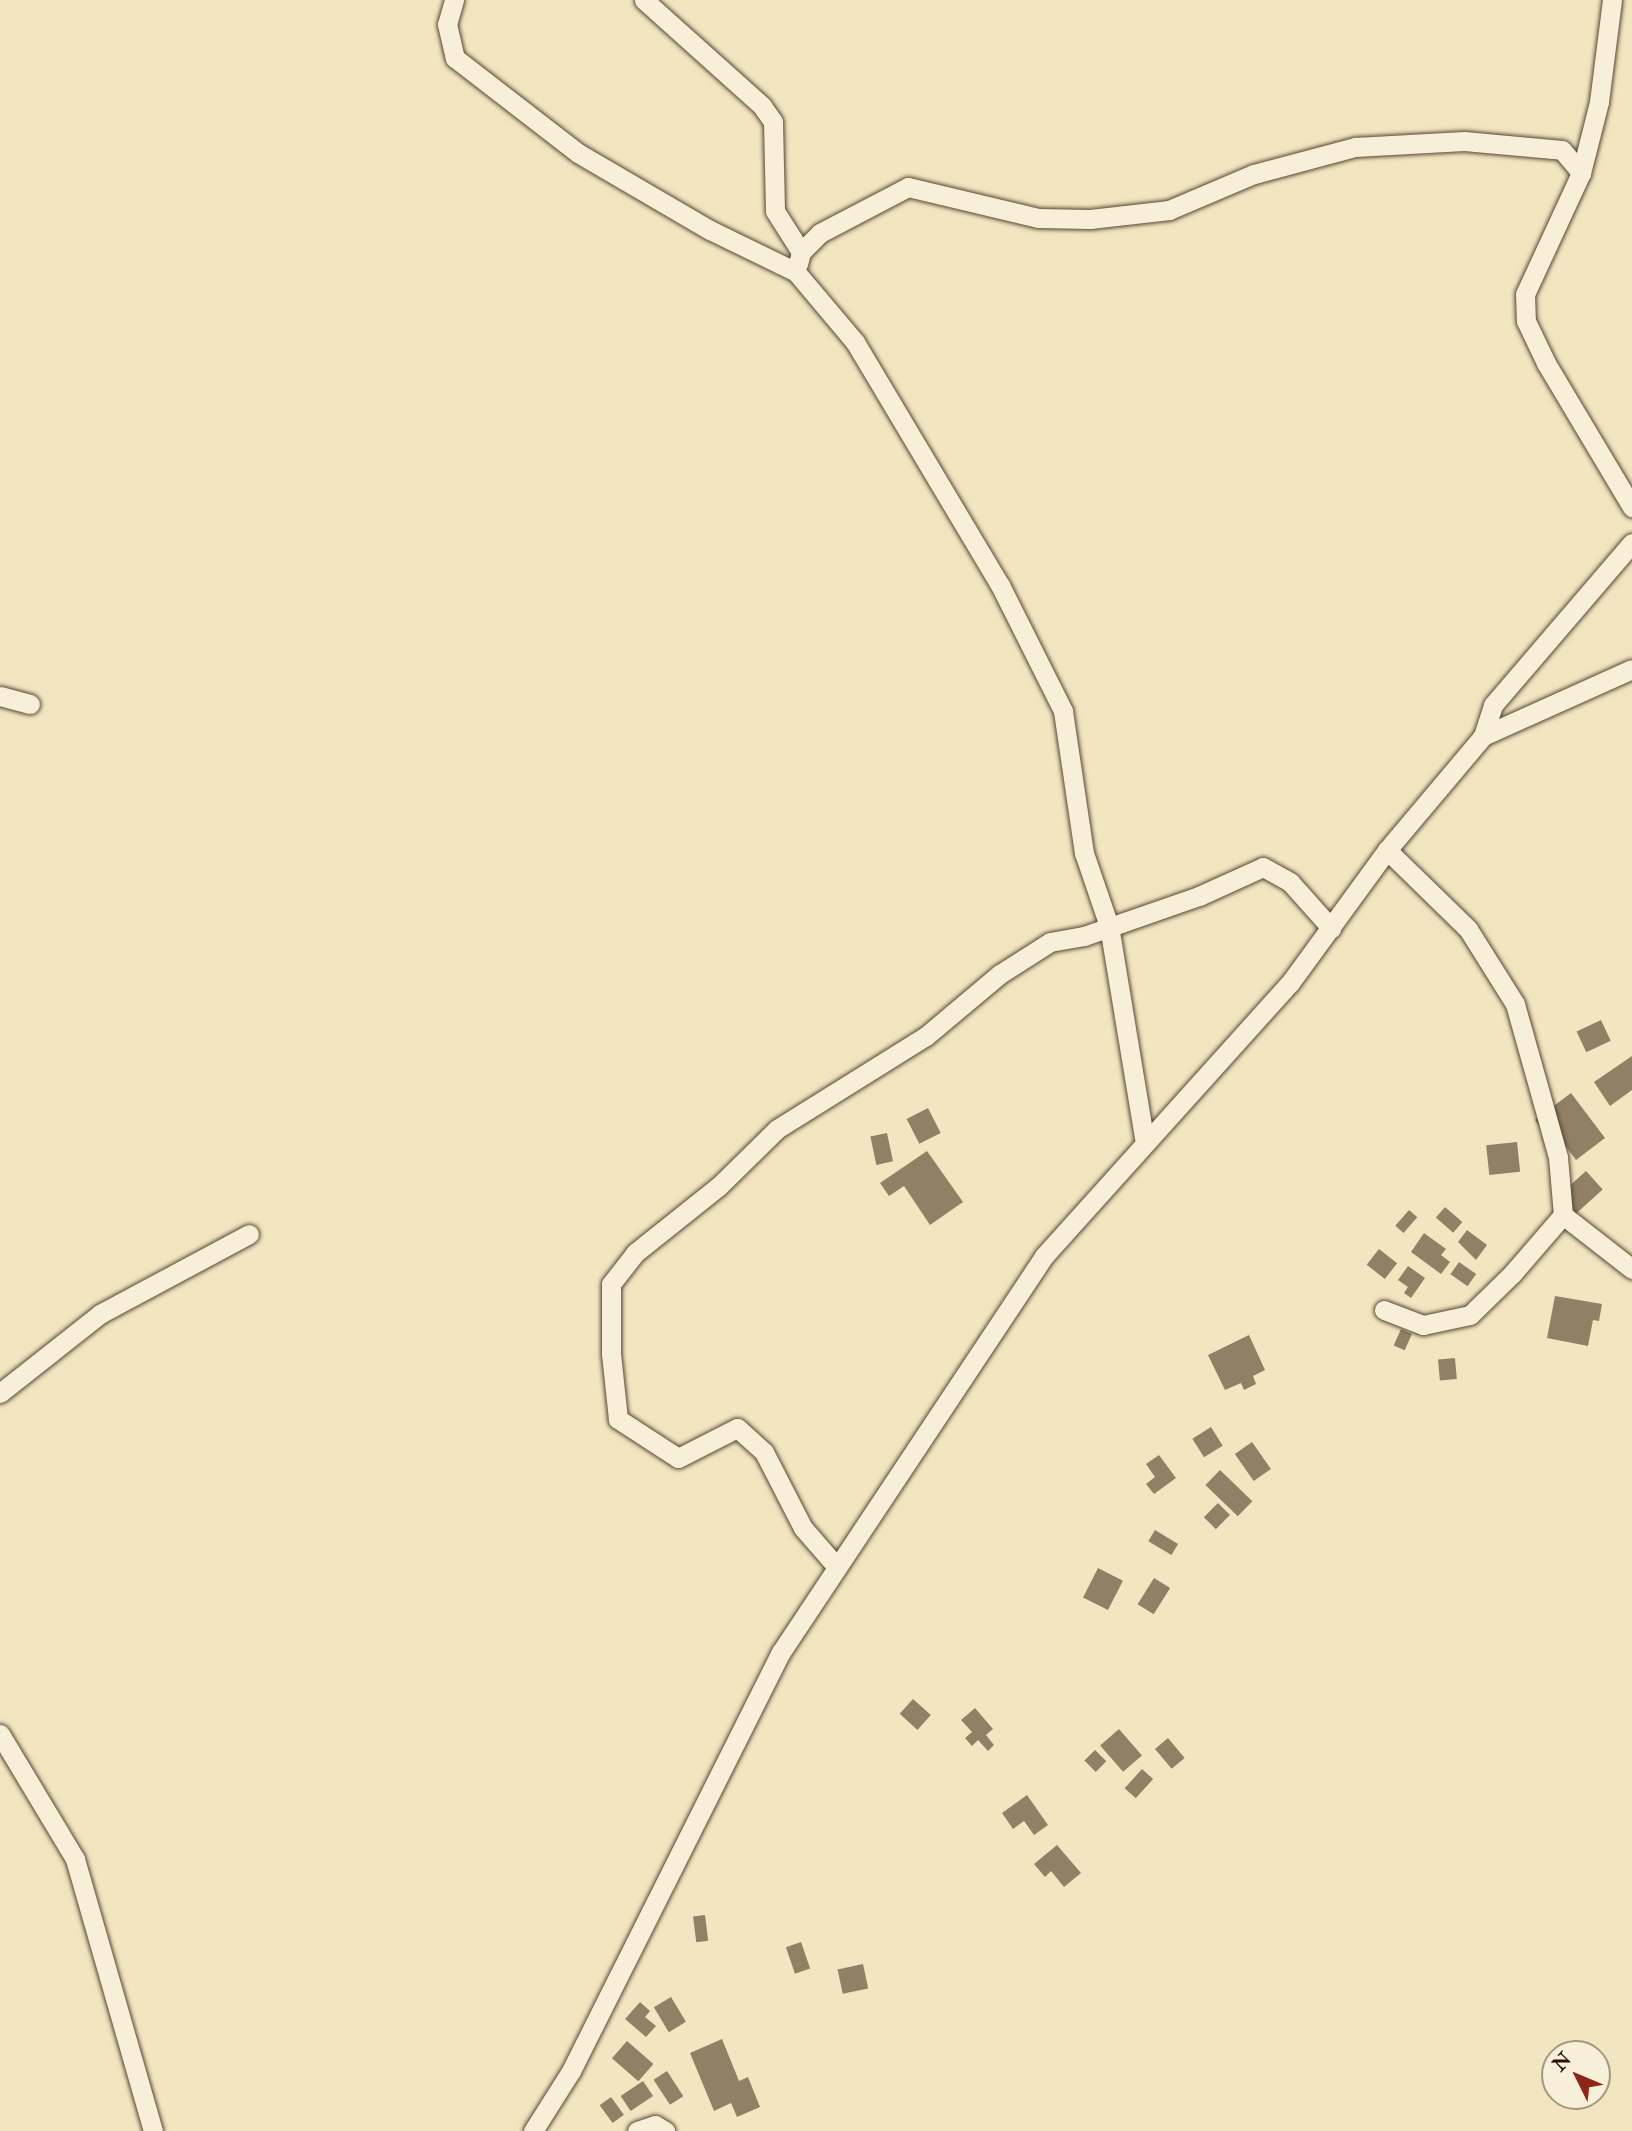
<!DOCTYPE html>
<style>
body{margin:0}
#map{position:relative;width:1632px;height:2131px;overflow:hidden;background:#f2e6c1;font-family:"IM FELL Double Pica",serif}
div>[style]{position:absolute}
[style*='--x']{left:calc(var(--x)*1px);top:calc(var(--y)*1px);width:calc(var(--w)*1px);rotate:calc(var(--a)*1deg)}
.building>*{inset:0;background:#908066;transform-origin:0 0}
.roads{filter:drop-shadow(0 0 2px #584632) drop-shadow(0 0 2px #584632)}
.minor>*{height:19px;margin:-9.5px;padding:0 9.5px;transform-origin:9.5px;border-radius:9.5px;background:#f7efd7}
span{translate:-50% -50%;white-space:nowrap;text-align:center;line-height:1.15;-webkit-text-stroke:5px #f7efd7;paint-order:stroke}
.north{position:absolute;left:1541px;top:2040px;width:70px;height:70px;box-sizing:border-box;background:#f7efd7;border:2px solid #a39682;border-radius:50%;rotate:313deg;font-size:19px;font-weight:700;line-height:28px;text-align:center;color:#251103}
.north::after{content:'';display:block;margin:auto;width:24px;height:32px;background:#8f2418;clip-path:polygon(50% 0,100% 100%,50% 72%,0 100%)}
</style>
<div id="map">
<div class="building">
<div style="left:1601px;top:1020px;width:23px;height:27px;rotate:65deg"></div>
<div style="clip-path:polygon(1632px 1056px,1632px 1090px,1610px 1106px,1594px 1082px)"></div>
<div style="clip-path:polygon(1571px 1093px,1605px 1138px,1576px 1160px,1555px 1132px,1548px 1137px,1535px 1120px)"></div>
<div style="left:928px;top:1108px;width:28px;height:24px;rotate:63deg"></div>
<div style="left:887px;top:1133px;width:29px;height:17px;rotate:78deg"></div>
<div style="left:1517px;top:1142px;width:30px;height:31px;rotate:84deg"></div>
<div style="clip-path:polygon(927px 1151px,963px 1202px,930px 1225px,904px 1186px,889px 1196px,880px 1183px)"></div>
<div style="left:1586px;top:1171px;width:25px;height:44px;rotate:48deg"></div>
<div style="left:1445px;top:1207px;width:23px;height:14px;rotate:41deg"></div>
<div style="left:1409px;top:1210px;width:11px;height:21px;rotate:41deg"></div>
<div style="clip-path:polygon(1467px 1230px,1487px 1245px,1476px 1260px,1458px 1242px)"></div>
<div style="clip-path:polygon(1424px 1233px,1446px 1249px,1441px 1255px,1450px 1262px,1441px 1274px,1411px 1252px)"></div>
<div style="left:1379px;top:1249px;width:23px;height:20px;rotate:38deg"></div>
<div style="left:1459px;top:1262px;width:21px;height:15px;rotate:35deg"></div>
<div style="clip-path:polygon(1408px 1266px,1425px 1278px,1411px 1298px,1404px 1293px,1408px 1287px,1398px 1280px)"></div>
<div style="clip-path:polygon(1555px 1296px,1602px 1304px,1599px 1321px,1593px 1320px,1588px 1346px,1547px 1338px)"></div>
<div style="left:1401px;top:1329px;width:12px;height:18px;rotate:24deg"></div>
<div style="clip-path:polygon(1249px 1335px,1265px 1370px,1253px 1376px,1256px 1384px,1244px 1390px,1241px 1383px,1225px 1390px,1208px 1355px)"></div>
<div style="left:1455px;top:1358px;width:21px;height:17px;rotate:85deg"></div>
<div style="left:1211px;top:1427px;width:22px;height:22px;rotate:58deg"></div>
<div style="left:1252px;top:1442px;width:33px;height:21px;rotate:55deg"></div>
<div style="clip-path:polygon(1159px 1455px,1176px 1478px,1154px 1494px,1146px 1484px,1155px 1477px,1146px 1464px)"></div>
<div style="left:1220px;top:1470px;width:45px;height:21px;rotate:44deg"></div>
<div style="left:1218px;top:1503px;width:17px;height:20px;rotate:45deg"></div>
<div style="left:1155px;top:1530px;width:27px;height:13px;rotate:31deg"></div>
<div style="left:1098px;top:1568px;width:28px;height:33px;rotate:27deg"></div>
<div style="left:1154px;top:1578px;width:19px;height:31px;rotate:32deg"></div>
<div style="left:913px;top:1699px;width:24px;height:20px;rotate:42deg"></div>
<div style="clip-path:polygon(975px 1708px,993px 1729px,986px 1735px,994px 1745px,988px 1751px,978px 1740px,972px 1746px,965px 1738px,972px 1732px,961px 1720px)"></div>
<div style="left:1119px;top:1729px;width:35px;height:25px;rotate:49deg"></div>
<div style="left:1168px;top:1738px;width:26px;height:17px;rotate:50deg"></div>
<div style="left:1095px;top:1750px;width:16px;height:15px;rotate:45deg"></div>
<div style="left:1142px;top:1769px;width:15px;height:26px;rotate:42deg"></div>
<div style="clip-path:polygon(1027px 1795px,1048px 1825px,1034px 1835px,1024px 1821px,1013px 1829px,1002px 1813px)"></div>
<div style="clip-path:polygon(1057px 1845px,1081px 1873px,1064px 1887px,1051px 1871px,1045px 1877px,1034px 1864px)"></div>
<div style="left:705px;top:1915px;width:26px;height:12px;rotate:83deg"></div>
<div style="left:801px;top:1942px;width:28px;height:16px;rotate:71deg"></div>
<div style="left:863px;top:1964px;width:25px;height:26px;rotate:78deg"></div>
<div style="left:671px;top:1997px;width:29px;height:20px;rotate:59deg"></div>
<div style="clip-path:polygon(640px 2002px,650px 2011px,645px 2017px,656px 2026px,646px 2037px,625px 2019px)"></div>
<div style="clip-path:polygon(722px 2039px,739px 2081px,748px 2077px,760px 2107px,737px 2117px,731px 2103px,714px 2111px,690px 2053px)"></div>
<div style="left:627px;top:2041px;width:35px;height:23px;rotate:41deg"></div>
<div style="left:667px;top:2071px;width:30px;height:16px;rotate:57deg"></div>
<div style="left:643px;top:2081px;width:18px;height:27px;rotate:56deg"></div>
<div style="left:611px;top:2097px;width:22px;height:14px;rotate:54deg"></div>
</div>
<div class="roads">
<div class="minor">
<div style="--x:454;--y:0;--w:25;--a:106"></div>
<div style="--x:447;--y:24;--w:35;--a:77"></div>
<div style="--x:455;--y:58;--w:155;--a:37.7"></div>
<div style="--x:578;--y:153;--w:153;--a:30.3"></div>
<div style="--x:710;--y:230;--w:96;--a:26"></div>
<div style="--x:796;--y:272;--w:92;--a:49.9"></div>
<div style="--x:855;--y:342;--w:283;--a:59.2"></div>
<div style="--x:1000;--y:585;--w:141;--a:63.4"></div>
<div style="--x:1063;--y:711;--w:144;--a:81.6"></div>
<div style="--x:1084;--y:853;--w:77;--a:71.1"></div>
<div style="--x:1109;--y:926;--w:220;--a:80.6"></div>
<div style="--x:644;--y:0;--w:159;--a:41.9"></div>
<div style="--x:762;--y:106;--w:19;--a:55"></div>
<div style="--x:773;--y:122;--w:89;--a:88.7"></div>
<div style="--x:775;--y:211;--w:49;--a:57.6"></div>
<div style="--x:801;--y:252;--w:12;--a:104"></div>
<div style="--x:1612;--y:0;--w:103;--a:97.3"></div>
<div style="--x:1599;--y:102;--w:73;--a:104.2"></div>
<div style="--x:1581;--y:173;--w:133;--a:114.8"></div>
<div style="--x:1525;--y:294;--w:27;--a:88"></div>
<div style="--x:1526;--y:321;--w:47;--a:64.5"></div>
<div style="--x:1546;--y:363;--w:168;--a:59.2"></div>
<div style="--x:801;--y:252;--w:27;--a:-45"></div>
<div style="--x:820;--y:233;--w:99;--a:-27.6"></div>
<div style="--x:908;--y:187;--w:134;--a:13.4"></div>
<div style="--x:1038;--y:218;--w:52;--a:1.1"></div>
<div style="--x:1090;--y:219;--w:80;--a:-6.5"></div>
<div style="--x:1169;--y:210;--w:92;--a:-23"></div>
<div style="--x:1254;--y:174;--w:105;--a:-15"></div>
<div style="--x:1355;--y:147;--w:109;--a:-3.2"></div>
<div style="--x:1464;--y:141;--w:98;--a:5.2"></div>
<div style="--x:1562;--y:150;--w:30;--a:50"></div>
<div style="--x:0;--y:696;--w:31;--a:15"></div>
<div style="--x:1483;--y:736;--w:33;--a:-72"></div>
<div style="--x:1493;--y:705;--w:213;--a:-49.4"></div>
<div style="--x:1387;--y:850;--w:113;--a:44.3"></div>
<div style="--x:1468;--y:929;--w:89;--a:57.9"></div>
<div style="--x:1515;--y:1004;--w:159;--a:74.3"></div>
<div style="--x:1558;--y:1157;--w:58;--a:85.1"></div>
<div style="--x:1563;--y:1215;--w:88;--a:38"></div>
<div style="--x:1384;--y:1310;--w:42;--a:21"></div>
<div style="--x:1423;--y:1325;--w:48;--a:-12"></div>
<div style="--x:1470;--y:1315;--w:59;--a:-44.3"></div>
<div style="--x:1512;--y:1274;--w:78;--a:-49.2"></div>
<div style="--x:0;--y:1393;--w:127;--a:-38.3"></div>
<div style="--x:100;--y:1314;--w:169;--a:-28.2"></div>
<div style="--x:837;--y:1567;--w:52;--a:-131.1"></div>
<div style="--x:803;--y:1528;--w:85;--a:-117.2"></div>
<div style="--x:764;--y:1452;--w:36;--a:-138"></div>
<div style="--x:737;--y:1428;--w:66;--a:153"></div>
<div style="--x:678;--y:1458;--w:72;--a:-147"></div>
<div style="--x:618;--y:1419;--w:66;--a:-96.1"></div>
<div style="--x:611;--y:1353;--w:69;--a:-90"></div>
<div style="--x:611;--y:1284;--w:39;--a:-52"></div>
<div style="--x:635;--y:1253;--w:107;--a:-38.6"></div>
<div style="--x:719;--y:1186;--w:81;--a:-44.5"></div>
<div style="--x:777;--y:1129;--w:176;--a:-32"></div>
<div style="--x:926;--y:1036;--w:97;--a:-40"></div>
<div style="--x:1000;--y:974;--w:59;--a:-32.6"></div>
<div style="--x:1050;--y:942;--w:35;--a:-10"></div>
<div style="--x:1084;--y:936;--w:122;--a:-19.2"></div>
<div style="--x:1199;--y:896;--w:70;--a:-24.4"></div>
<div style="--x:1263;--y:867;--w:31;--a:29"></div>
<div style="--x:1290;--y:882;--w:62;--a:48.3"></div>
<div style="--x:0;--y:1734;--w:146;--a:59"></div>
<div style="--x:75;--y:1859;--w:283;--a:74"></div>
<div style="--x:533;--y:2131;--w:71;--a:-57.7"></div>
<div style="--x:571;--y:2071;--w:469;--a:-63.4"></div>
<div style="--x:781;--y:1652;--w:475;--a:-56.4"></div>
<div style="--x:1044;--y:1256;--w:367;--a:-48"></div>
<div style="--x:1290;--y:983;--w:165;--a:-53.9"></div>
<div style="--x:1387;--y:850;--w:149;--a:-49.9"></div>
<div style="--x:1483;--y:736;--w:163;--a:-24.2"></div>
<div style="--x:637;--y:2131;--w:19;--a:-18"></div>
<div style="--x:655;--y:2125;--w:12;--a:31"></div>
</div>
</div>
<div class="north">N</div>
</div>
